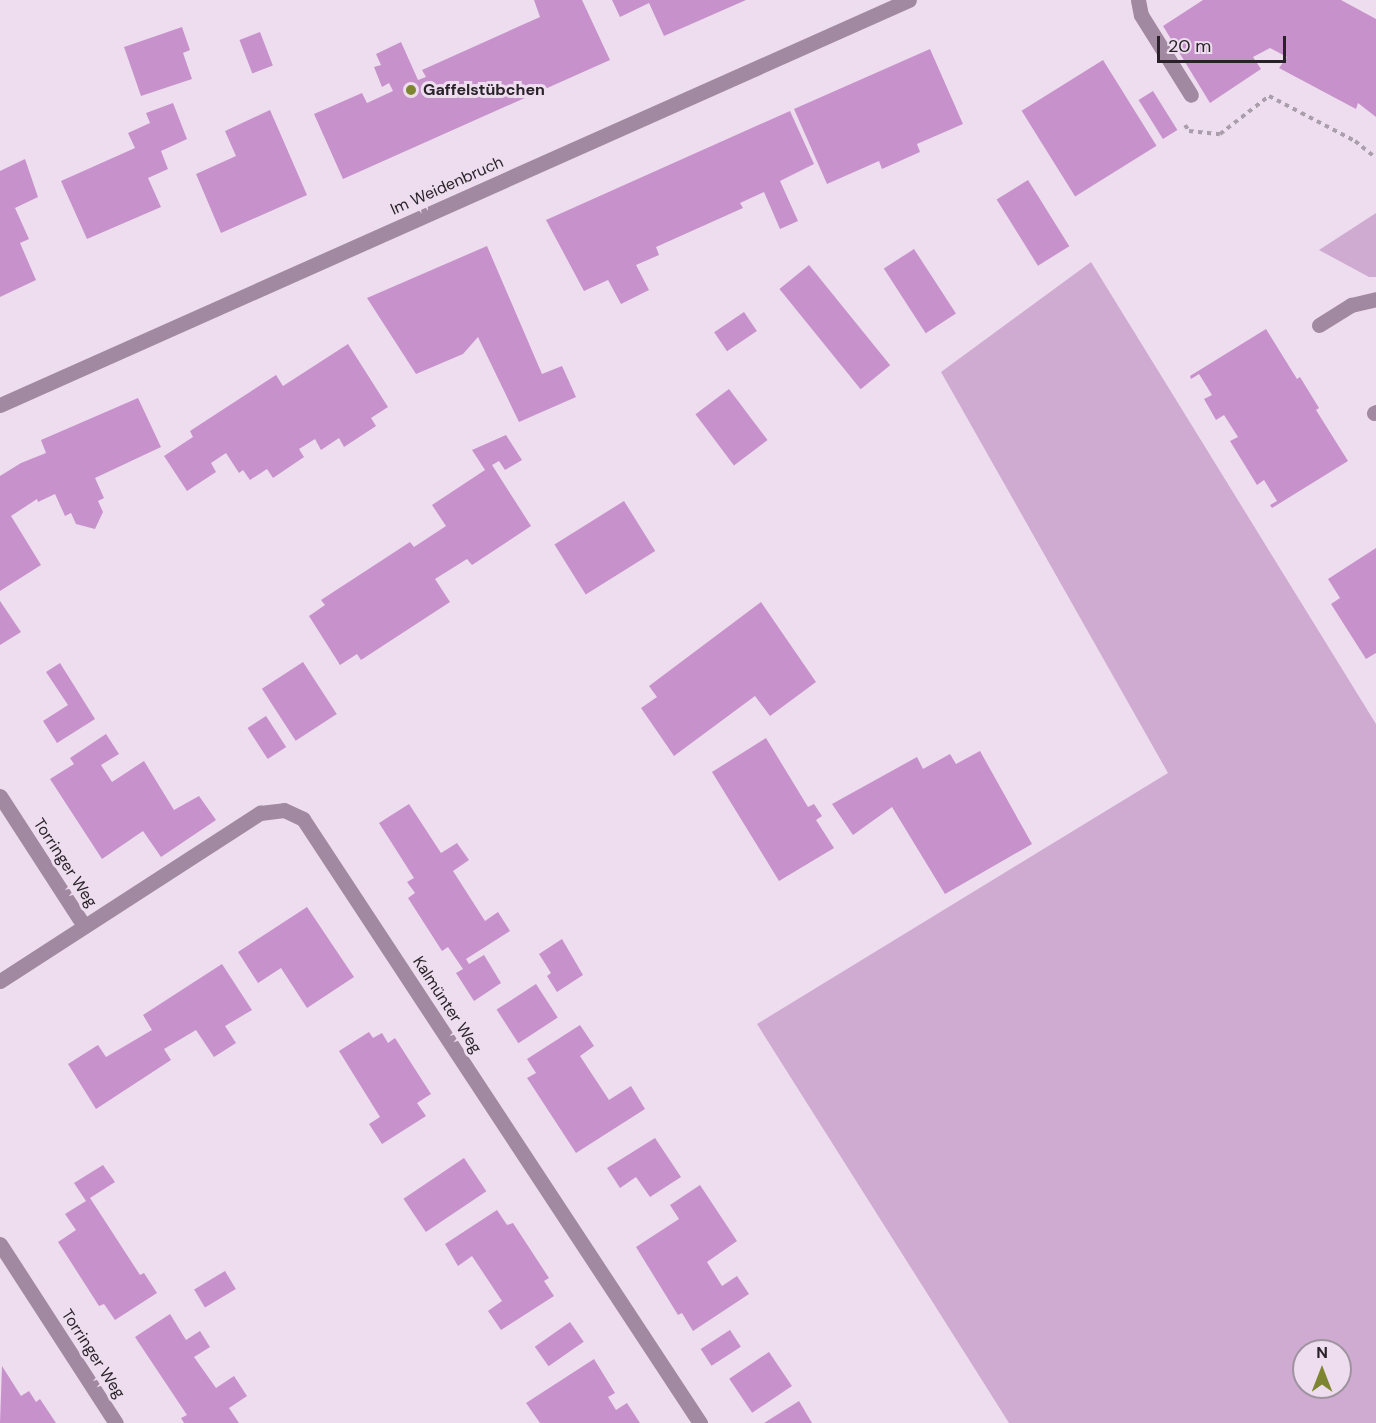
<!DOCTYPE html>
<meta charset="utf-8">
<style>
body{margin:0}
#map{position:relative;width:1376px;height:1423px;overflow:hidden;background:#edddee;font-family:"DM Sans",sans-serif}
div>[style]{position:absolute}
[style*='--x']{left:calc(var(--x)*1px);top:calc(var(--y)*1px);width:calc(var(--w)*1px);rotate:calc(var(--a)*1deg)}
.green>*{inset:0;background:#cfabd2}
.building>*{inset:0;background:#c792cb;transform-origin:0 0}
.path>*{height:4px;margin-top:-2px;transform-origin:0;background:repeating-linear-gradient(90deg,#ab9eab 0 4.5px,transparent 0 9px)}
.minor>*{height:15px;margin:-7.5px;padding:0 7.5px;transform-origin:7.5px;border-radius:7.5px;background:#a089a1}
.dots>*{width:16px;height:16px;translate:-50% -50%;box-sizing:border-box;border:3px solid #edddee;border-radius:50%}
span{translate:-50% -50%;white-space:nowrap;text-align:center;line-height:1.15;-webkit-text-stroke:6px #edddee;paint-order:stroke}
.poi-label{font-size:16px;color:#292329;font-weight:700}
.left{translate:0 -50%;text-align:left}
.street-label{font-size:16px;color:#292329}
.north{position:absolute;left:1292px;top:1339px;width:60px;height:60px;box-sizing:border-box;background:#edddee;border:2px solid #9f939f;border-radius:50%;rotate:0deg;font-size:16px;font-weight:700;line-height:24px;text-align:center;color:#292329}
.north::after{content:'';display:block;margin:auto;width:21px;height:27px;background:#7e8531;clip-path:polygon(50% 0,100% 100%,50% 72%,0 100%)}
.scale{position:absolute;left:1157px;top:36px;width:129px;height:27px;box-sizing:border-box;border:3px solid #292329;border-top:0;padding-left:8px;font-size:18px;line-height:21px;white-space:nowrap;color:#292329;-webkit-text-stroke:4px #edddee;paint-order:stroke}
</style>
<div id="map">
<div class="green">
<div style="clip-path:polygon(1376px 213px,1376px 277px,1369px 277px,1319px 250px)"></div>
<div style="clip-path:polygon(evenodd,1091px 262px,1376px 724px,1376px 1423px,1009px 1423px,757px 1024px,1168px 773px,941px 372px,1091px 262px,1304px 1351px,1340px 1351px,1340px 1387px,1304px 1387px,1304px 1351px)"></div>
</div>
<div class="building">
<div style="clip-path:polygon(534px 0,582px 0,610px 60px,343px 179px,314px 114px,362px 93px,367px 103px,393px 91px,389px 83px,382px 87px,374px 67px,381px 65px,376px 54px,401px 42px,418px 80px,426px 77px,422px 70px,540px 17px)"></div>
<div style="clip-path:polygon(612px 0,746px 0,664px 36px,649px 3px,620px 17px)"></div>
<div style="clip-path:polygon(1203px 0,1341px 0,1376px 19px,1376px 117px,1358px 103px,1356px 109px,1279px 68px,1287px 57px,1270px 48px,1253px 57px,1261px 69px,1210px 103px,1163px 26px)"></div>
<div style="clip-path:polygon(182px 27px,190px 50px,183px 53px,192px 79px,141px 96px,124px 47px)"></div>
<div style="left:260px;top:32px;width:36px;height:22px;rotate:69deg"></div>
<div style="clip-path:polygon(930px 49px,963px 124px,917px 144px,920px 152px,882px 169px,879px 161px,827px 184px,794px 109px)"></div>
<div style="left:1103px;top:60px;width:101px;height:96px;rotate:58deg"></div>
<div style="left:1153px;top:91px;width:46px;height:17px;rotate:58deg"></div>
<div style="clip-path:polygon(173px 103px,187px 139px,161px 151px,168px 169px,148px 178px,161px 207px,87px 239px,61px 181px,135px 148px,128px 133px,150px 123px,146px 113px)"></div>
<div style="clip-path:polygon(270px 110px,307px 195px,221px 233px,196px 174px,236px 156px,225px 131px)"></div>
<div style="clip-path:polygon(790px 111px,814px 164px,780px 181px,798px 221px,780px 229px,764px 192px,740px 203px,743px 208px,656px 247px,659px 255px,636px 265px,649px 290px,621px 304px,608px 280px,584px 291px,546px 220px)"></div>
<div style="clip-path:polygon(25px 159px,38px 197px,15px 208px,29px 239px,20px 243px,36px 280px,0 297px,0 171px)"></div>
<div style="left:1028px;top:180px;width:78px;height:37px;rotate:58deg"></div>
<div style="clip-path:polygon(487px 246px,542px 374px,562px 366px,576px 397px,519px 422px,478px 337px,463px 354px,416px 374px,367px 298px)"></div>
<div style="left:914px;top:249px;width:77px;height:36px;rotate:57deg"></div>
<div style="left:809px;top:265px;width:129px;height:38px;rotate:51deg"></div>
<div style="left:744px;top:312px;width:23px;height:36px;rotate:56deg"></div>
<div style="clip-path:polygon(1266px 329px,1297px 379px,1300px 377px,1319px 408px,1316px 410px,1348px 461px,1272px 508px,1270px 505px,1277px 501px,1264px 480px,1257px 485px,1230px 441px,1238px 437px,1224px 415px,1216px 420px,1204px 399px,1212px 395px,1199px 374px,1191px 379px,1190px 376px)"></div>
<div style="clip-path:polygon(348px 344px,388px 407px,371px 418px,376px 426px,344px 447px,339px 438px,321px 450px,315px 439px,299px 449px,304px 457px,273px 478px,267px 469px,250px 480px,243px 470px,239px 473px,226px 453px,211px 463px,216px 472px,187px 491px,164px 456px,193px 437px,190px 431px,276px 375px,283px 386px)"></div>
<div style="left:729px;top:389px;width:64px;height:42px;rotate:53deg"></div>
<div style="clip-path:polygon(138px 398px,161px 447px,95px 478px,104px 498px,98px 501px,103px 512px,95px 529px,76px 524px,71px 513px,65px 516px,55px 494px,38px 502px,37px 499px,11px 516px,41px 565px,0 591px,0 476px,21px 463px,46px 453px,41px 440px)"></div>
<div style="clip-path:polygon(506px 435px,522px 460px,505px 470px,499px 461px,492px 465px,531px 526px,472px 565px,467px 559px,435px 579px,450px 602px,361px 660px,357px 654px,340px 665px,309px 616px,325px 605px,321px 600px,410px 542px,414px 547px,446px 526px,432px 505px,485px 470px,472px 450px)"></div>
<div style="left:624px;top:501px;width:59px;height:82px;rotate:58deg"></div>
<div style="clip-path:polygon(1376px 548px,1376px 653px,1366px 659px,1331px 604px,1340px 598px,1328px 579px)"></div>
<div style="clip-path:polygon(0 601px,21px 632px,0 645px)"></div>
<div style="clip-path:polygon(761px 602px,816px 682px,770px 716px,755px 696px,674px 756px,641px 708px,657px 697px,649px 686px)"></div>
<div style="left:303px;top:662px;width:62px;height:49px;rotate:57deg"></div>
<div style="clip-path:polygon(60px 663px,95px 719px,57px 743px,43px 721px,68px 705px,46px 672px)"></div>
<div style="left:266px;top:716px;width:37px;height:22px;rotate:57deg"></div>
<div style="clip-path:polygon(106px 734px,119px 754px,101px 765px,112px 782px,144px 761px,174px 810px,199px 796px,216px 820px,161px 857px,143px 831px,102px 859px,50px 779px,74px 764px,70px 758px)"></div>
<div style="clip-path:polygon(766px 738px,808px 807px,814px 804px,822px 816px,816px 820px,834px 848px,779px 881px,712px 772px)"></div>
<div style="clip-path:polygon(980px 751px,1032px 844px,945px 894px,892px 807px,853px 835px,832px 804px,917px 757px,923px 769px,950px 754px,956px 764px)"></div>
<div style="clip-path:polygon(409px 804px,441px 853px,457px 843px,469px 860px,453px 871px,485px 921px,498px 912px,510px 931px,466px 959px,469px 964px,484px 955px,501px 983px,474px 1001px,456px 973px,463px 969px,448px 947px,442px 951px,408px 898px,415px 893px,407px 882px,414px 878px,379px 823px)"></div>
<div style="clip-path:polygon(307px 907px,354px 977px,307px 1008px,281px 968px,258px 983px,238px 952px)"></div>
<div style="clip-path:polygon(562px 939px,583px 975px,557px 992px,547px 976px,551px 973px,539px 954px)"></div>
<div style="clip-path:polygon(222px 964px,252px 1010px,225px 1026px,236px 1043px,214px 1057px,196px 1030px,164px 1049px,171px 1060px,96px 1109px,68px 1064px,98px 1045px,106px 1057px,152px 1030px,143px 1015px)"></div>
<div style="left:536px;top:984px;width:40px;height:47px;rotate:57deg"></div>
<div style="clip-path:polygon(580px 1025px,594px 1046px,580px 1056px,609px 1100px,631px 1086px,645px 1109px,576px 1153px,527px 1078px,536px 1073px,527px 1059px)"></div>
<div style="clip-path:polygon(369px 1032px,373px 1038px,382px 1033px,388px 1043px,395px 1038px,431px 1094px,417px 1103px,426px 1116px,382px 1144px,369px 1124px,380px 1117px,339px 1051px)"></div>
<div style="clip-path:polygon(655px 1138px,681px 1177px,650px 1197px,636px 1177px,620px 1188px,607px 1168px)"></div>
<div style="left:464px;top:1158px;width:40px;height:73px;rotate:56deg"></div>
<div style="clip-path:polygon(103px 1165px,115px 1182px,90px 1198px,140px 1275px,144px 1273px,157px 1293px,115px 1320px,104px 1304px,99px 1306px,58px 1242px,76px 1230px,65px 1214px,86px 1201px,74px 1183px)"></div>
<div style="clip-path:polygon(700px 1185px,737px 1241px,707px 1262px,722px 1286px,737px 1276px,749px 1294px,693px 1331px,682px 1313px,678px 1315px,636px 1247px,679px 1219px,670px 1205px)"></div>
<div style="clip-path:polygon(497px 1210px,507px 1225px,513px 1223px,549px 1278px,544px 1281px,554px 1296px,501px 1330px,488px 1311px,502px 1301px,472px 1256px,458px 1266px,445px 1244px)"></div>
<div style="left:225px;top:1271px;width:21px;height:36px;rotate:59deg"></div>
<div style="clip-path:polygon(170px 1314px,186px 1340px,200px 1331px,210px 1347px,194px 1357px,216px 1388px,234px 1376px,247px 1396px,229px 1408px,239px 1423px,184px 1423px,181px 1418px,187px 1415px,135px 1337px)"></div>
<div style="left:570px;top:1322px;width:24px;height:43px;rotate:55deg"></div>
<div style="left:730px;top:1330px;width:20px;height:35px;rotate:57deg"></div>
<div style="left:769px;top:1352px;width:41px;height:48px;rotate:56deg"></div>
<div style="clip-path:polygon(594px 1359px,615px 1393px,608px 1397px,616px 1410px,627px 1403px,640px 1423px,540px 1423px,526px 1403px)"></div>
<div style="clip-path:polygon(2px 1366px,21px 1396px,29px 1391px,36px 1402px,40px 1399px,56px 1423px,0 1423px)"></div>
<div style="clip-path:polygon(799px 1401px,812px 1423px,764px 1423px)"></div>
</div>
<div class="path">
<div style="--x:1185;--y:125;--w:7;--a:56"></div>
<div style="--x:1189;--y:131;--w:31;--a:6"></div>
<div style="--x:1220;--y:134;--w:62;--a:-37.8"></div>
<div style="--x:1269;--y:96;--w:97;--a:27.6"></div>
<div style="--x:1355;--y:141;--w:27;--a:39"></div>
</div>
<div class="minor">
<div style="--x:1138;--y:0;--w:15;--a:79"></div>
<div style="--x:1141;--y:15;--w:94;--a:58"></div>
<div style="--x:1319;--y:325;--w:38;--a:-32"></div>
<div style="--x:1351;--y:305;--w:26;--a:-13"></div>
<div style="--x:0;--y:405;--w:995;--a:-24.02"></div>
<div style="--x:1374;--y:413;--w:2;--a:-27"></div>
<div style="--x:0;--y:796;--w:155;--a:57.1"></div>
<div style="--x:0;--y:981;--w:310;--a:-32.9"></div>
<div style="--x:260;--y:813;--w:24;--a:-7"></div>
<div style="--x:284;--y:810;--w:21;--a:25"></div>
<div style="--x:303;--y:819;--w:723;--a:56.68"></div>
<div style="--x:0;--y:1244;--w:213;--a:57.1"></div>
</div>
<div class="dots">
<div style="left:411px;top:90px;background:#7e8531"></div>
</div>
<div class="poi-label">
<span class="left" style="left:423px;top:90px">Gaffelstübchen</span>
</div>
<div class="street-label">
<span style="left:447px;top:186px;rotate:-24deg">Im Weidenbruch</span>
<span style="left:65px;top:863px;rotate:57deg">Torringer Weg</span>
<span style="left:447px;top:1005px;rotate:57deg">Kalmünter Weg</span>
<span style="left:93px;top:1354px;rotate:57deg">Torringer Weg</span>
</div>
<div class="north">N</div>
<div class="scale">20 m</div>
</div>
